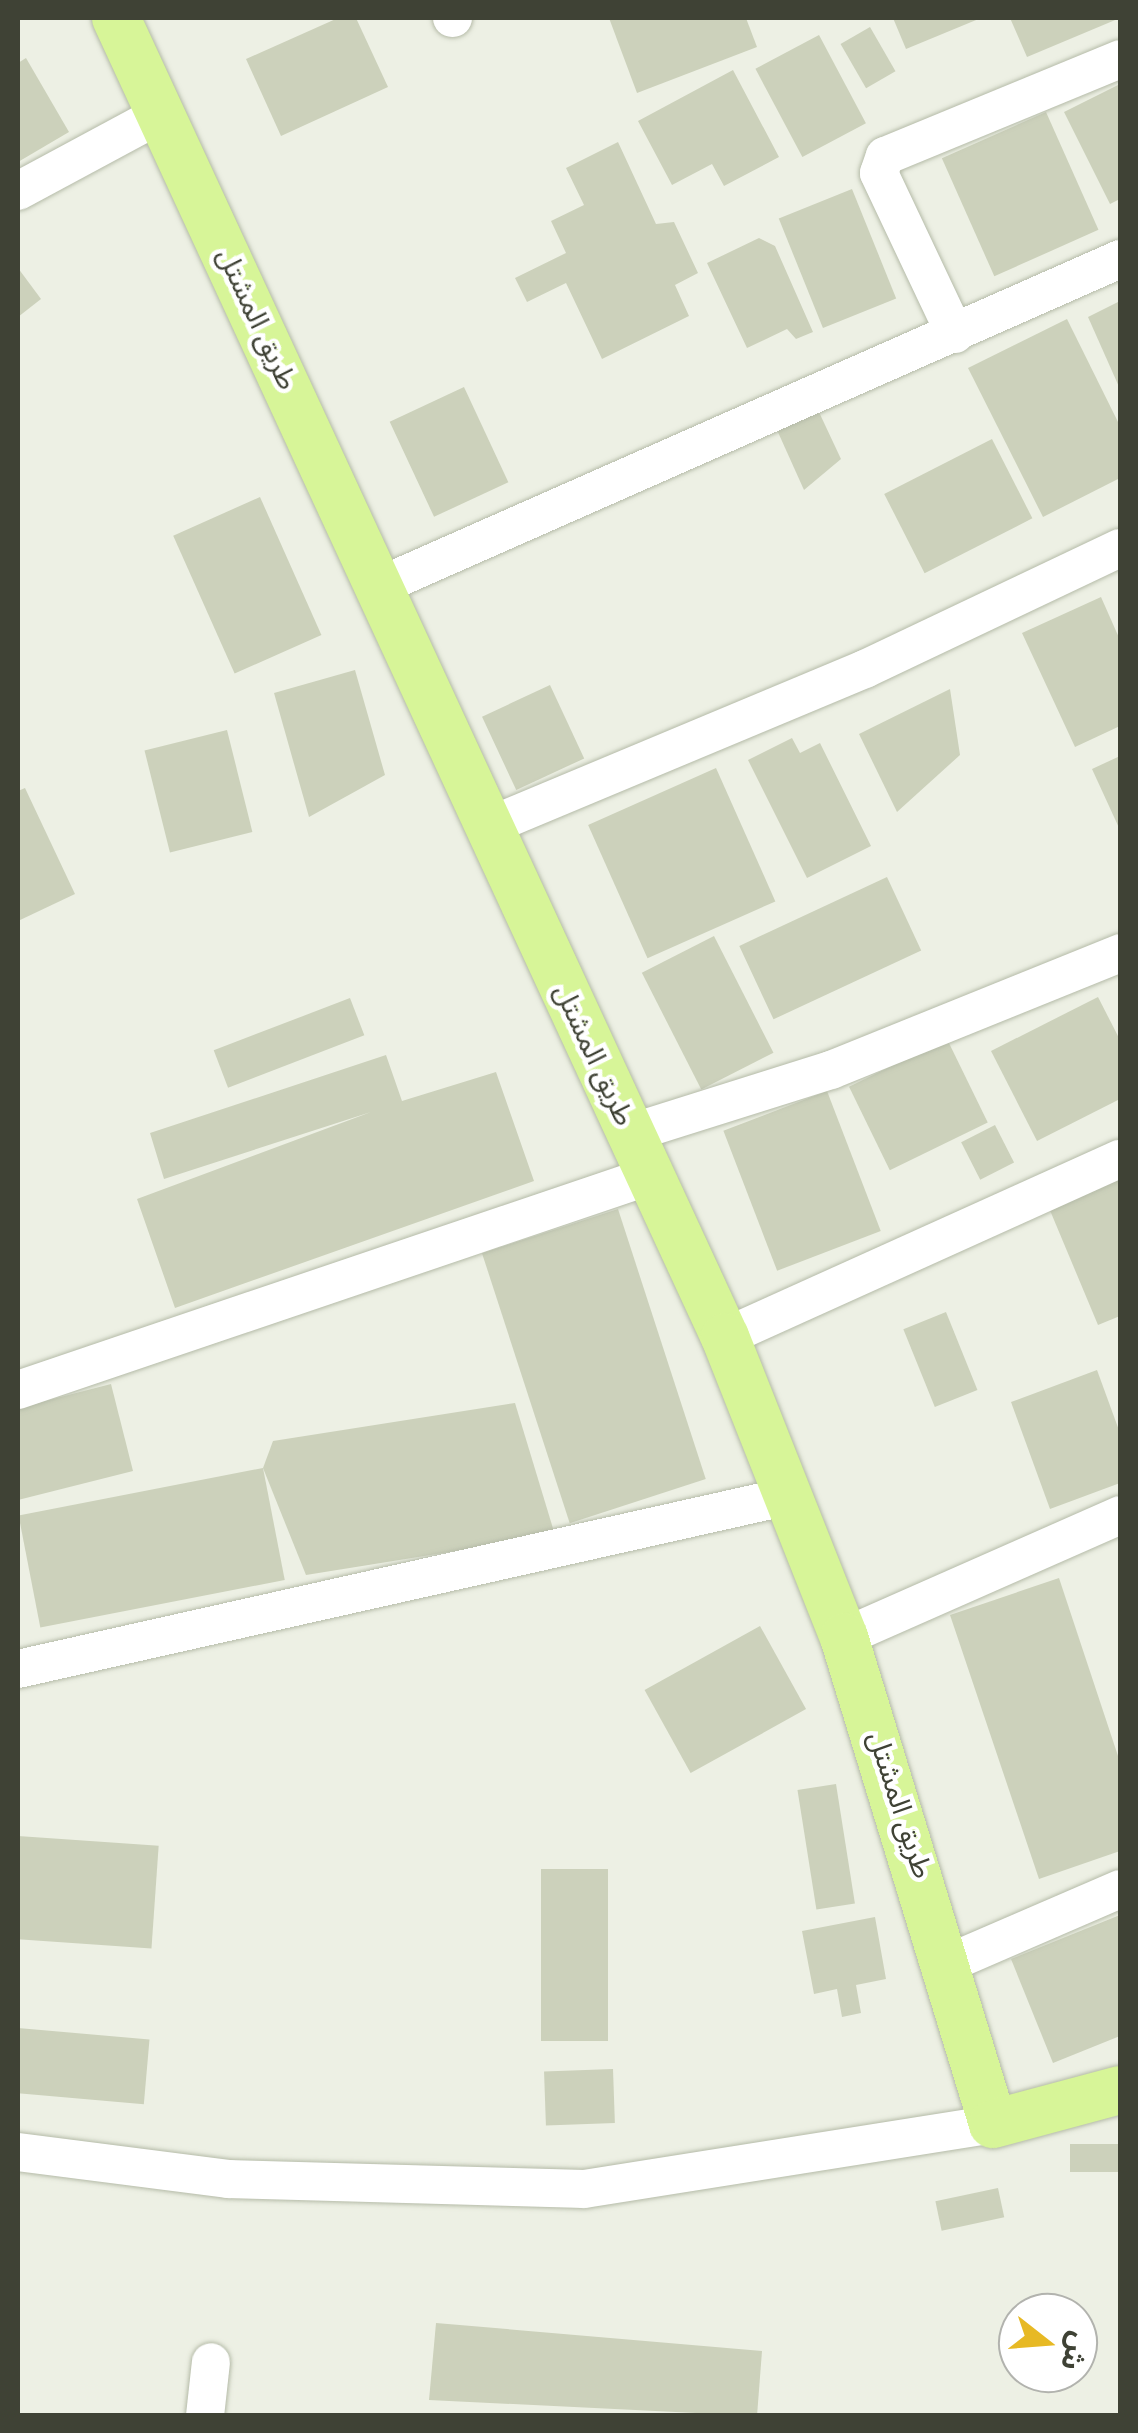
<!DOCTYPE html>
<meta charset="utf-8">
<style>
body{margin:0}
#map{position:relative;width:1138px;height:2433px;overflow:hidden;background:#edf0e4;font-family:Poppins,"Noto Sans Arabic",sans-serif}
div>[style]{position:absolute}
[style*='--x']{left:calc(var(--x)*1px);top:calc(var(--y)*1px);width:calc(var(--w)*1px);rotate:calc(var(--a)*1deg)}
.building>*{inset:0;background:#ccd1bb;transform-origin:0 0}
.roads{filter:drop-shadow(0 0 2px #b5bba8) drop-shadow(0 0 2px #b5bba8)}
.minor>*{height:38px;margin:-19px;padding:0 19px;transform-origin:19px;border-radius:19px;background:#fff}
.major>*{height:48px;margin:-24px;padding:0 24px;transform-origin:24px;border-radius:24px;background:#d7f598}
span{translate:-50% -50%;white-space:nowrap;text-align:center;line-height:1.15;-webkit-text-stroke:9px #fff;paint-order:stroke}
.street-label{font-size:28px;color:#3f4235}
.frame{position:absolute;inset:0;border:20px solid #3f4235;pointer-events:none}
.north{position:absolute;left:998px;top:2293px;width:100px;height:100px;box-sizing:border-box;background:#fff;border:2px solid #b2b3ae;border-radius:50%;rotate:107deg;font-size:28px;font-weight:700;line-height:40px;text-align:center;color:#3f4235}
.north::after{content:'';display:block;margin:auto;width:35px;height:45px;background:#e7b924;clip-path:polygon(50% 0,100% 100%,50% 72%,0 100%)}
</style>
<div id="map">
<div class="building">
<div style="clip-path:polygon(338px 18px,356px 18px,388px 87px,281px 136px,246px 59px)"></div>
<div style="clip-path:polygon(609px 18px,746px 18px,757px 47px,637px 93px)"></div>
<div style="clip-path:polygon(893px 18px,981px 18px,906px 49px)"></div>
<div style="clip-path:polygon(1010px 18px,1120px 18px,1027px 57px)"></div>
<div style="left:870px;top:27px;width:51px;height:34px;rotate:60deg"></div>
<div style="left:819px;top:35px;width:100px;height:72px;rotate:62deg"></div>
<div style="clip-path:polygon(26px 58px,69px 132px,18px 162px,18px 63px)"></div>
<div style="clip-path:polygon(733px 70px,779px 157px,724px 186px,712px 164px,672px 185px,638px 121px)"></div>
<div style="clip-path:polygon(1120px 84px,1120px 199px,1110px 204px,1064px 112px)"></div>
<div style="left:1046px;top:112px;width:129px;height:114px;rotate:66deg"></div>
<div style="clip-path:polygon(618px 142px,656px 224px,674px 222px,698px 273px,675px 285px,689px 316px,602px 359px,566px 283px,527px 302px,515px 278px,566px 253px,551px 221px,584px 205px,566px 168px)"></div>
<div style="left:852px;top:189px;width:118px;height:79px;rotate:68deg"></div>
<div style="clip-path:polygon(759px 238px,775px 246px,813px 332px,796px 339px,787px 329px,747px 348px,707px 263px)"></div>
<div style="clip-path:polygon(18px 268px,41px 299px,18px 317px)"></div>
<div style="clip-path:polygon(1120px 301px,1120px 389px,1088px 317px)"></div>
<div style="clip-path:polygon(1067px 319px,1120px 426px,1120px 478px,1043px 517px,968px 368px)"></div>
<div style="left:464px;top:387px;width:105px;height:82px;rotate:65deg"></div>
<div style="clip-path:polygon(818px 410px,841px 459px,804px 490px,777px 430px)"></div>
<div style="left:992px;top:439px;width:89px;height:121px;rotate:63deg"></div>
<div style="left:260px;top:497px;width:151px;height:95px;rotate:66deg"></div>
<div style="clip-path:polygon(1101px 597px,1120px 640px,1120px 726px,1075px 747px,1022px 633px)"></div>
<div style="clip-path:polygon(355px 670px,385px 775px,309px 817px,274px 693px)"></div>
<div style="left:550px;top:685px;width:81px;height:75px;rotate:65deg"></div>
<div style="clip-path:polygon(950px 689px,960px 755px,897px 812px,859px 734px)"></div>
<div style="left:227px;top:730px;width:105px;height:85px;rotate:76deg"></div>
<div style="clip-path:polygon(792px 738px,800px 753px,820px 743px,871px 846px,807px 878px,748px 760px)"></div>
<div style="clip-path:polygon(1120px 756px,1120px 830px,1092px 769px)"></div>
<div style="left:716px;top:768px;width:146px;height:140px;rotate:66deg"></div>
<div style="clip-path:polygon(25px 788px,75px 894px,18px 921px,18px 791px)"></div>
<div style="left:887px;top:877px;width:81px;height:163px;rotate:65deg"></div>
<div style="left:714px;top:936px;width:131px;height:81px;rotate:63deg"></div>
<div style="clip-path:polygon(1098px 997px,1120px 1040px,1120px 1099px,1037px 1141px,991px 1051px)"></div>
<div style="left:350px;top:998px;width:40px;height:146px;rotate:69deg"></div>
<div style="left:947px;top:1039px;width:93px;height:109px;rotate:64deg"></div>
<div style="clip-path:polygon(386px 1055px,402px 1101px,496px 1072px,534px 1181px,175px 1308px,137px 1199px,371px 1112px,164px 1179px,150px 1133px)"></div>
<div style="left:827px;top:1091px;width:150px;height:111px;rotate:69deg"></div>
<div style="left:995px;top:1125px;width:42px;height:38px;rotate:63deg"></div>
<div style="clip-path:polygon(1120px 1177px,1120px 1316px,1098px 1325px,1049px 1208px)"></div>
<div style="left:618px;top:1209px;width:284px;height:143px;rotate:72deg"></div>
<div style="left:946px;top:1312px;width:84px;height:46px;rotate:68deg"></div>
<div style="clip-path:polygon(1097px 1370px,1120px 1433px,1120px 1483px,1050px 1509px,1011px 1402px)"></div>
<div style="clip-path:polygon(111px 1384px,133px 1471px,18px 1500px,18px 1408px)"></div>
<div style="clip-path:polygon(515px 1403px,555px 1535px,306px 1575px,263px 1468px,273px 1441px)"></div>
<div style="left:263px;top:1468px;width:114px;height:249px;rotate:79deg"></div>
<div style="clip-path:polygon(1059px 1578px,1120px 1762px,1120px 1851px,1039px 1879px,950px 1615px)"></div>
<div style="left:760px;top:1626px;width:95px;height:132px;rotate:61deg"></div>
<div style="left:836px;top:1784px;width:121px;height:39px;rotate:81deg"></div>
<div style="left:18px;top:1836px;width:141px;height:103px;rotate:4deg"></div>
<div style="left:541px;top:1869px;width:67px;height:172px"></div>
<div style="clip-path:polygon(1120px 1915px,1120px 2036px,1053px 2063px,1011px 1959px)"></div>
<div style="clip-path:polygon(875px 1917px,886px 1979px,856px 1985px,861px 2013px,842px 2017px,837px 1989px,814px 1994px,802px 1931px)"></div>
<div style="left:18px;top:2028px;width:132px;height:65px;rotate:5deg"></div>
<div style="left:613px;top:2069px;width:54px;height:69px;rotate:88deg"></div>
<div style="left:1119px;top:2144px;width:28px;height:49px;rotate:90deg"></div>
<div style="left:998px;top:2188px;width:30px;height:64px;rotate:78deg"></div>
<div style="clip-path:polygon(436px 2323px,762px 2351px,757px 2416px,429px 2400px)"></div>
</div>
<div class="roads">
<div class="minor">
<div style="--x:452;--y:18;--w:1;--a:0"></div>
<div style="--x:18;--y:191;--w:162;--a:-28.3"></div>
<div style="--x:955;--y:334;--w:178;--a:-115.3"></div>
<div style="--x:879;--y:173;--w:18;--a:-71"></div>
<div style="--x:885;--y:156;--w:254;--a:-22.4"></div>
<div style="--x:382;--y:585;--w:807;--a:-23.83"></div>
<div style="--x:487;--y:827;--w:410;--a:-22.7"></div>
<div style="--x:865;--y:669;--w:282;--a:-25.4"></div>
<div style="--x:631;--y:1133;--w:210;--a:-17.5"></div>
<div style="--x:831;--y:1070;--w:312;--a:-22"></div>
<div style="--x:725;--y:1337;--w:433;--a:-24.3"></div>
<div style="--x:18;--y:1390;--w:669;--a:-18.73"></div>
<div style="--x:844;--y:1637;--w:302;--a:-23.8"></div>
<div style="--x:18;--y:1669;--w:790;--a:-12.65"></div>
<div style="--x:949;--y:1963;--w:186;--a:-23.4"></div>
<div style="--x:18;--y:2152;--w:212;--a:7.3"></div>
<div style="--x:228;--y:2179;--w:356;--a:1.6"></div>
<div style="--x:584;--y:2189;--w:414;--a:-9"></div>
<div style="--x:205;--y:2416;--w:54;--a:-83.7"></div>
</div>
<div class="major">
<div style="--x:116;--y:18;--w:1453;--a:65.22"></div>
<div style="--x:725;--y:1337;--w:323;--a:68.4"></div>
<div style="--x:844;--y:1637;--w:509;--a:72.99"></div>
<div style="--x:993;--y:2124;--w:131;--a:-15"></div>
</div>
</div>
<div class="street-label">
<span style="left:257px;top:319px;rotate:65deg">طريق المشتل</span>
<span style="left:594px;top:1055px;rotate:65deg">طريق المشتل</span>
<span style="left:900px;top:1805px;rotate:72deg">طريق المشتل</span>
</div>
<div class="frame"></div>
<div class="north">ش</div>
</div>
